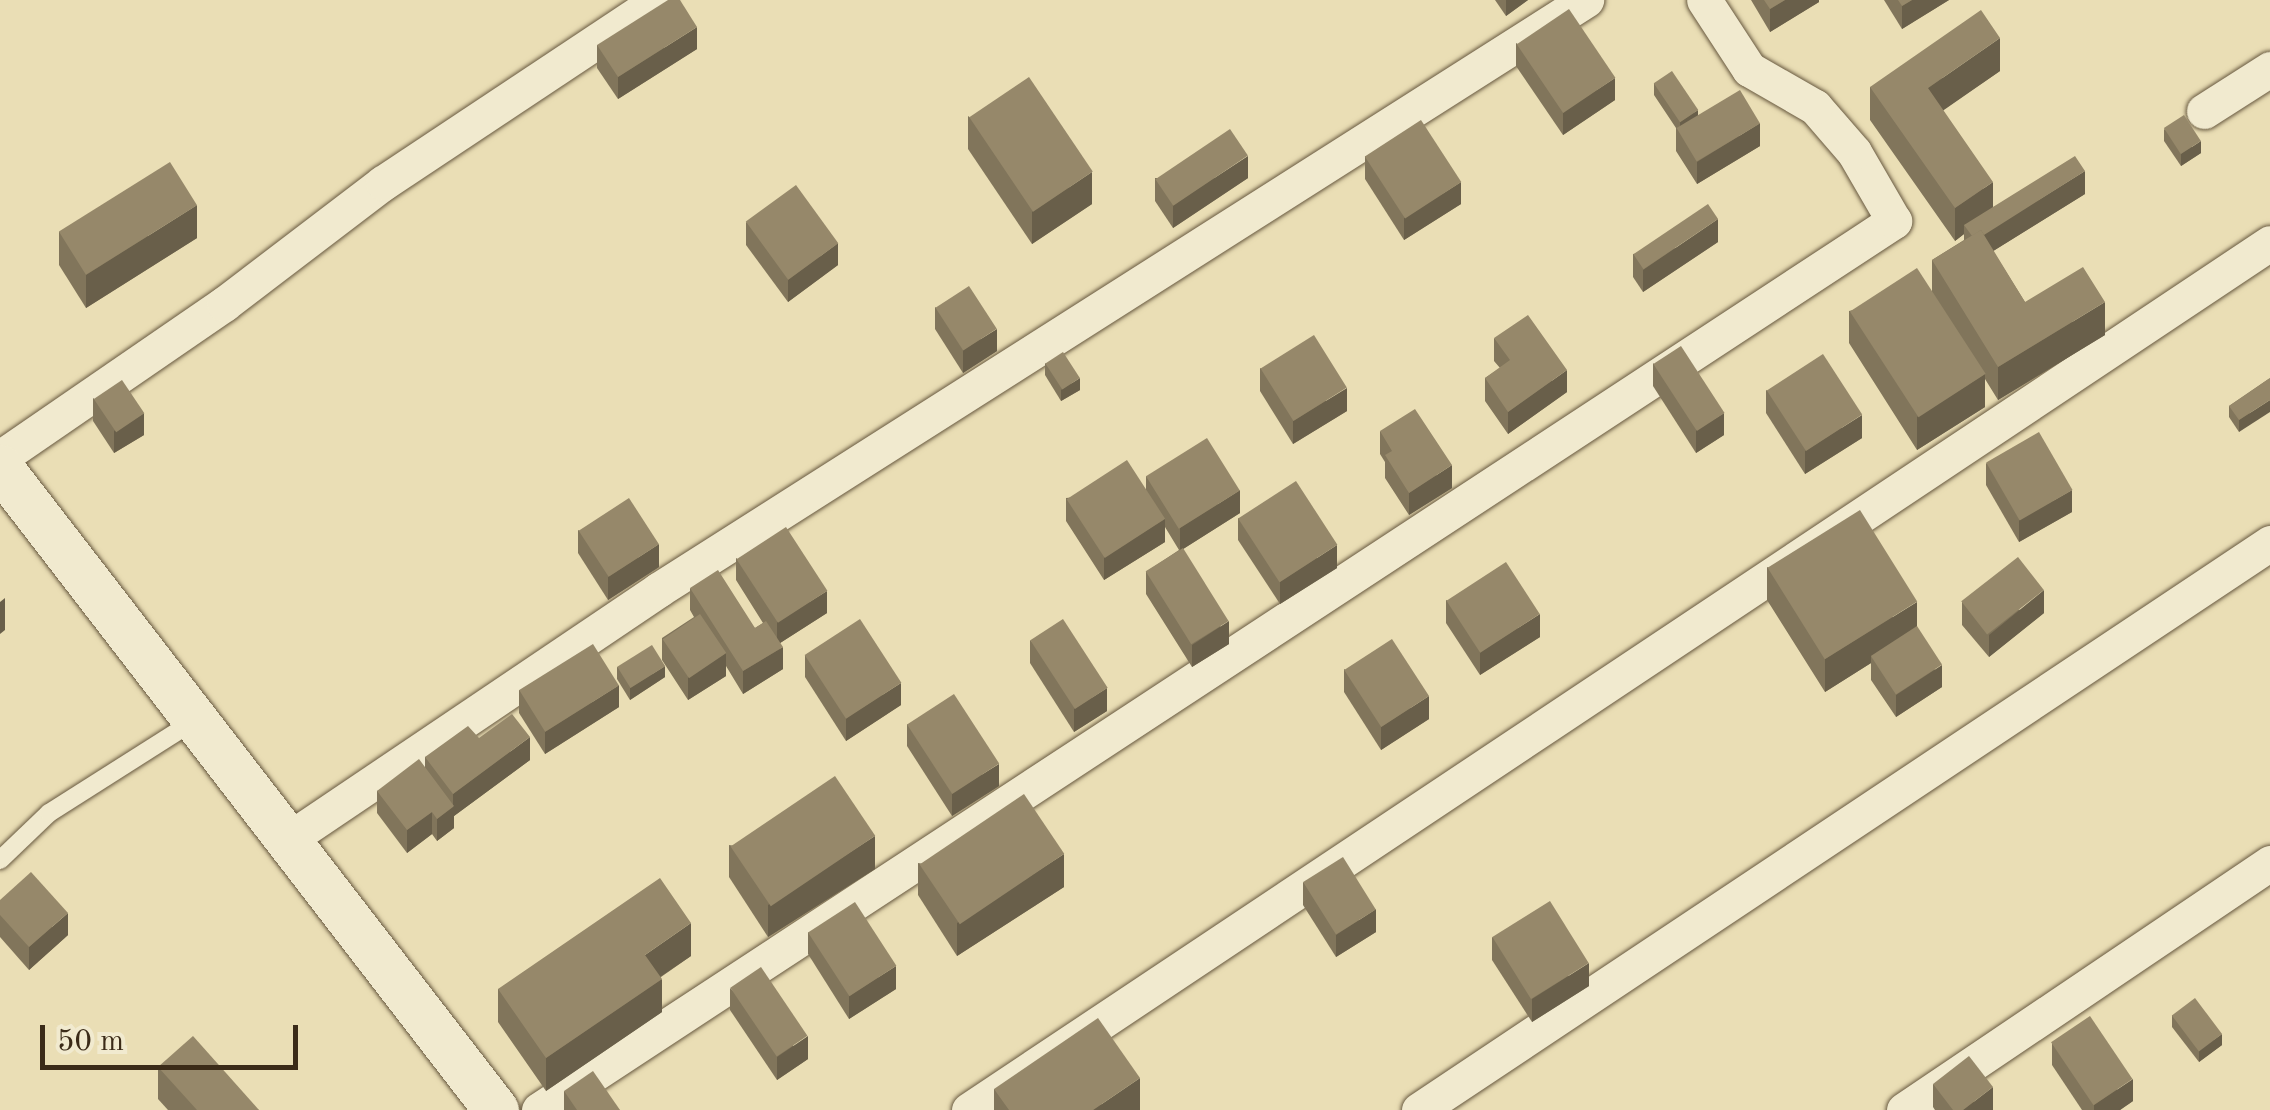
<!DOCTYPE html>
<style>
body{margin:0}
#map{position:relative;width:2270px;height:1110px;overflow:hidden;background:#eadeb5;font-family:"Old Standard TT",serif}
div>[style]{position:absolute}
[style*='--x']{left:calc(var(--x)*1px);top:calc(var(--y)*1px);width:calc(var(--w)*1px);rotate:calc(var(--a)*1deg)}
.roads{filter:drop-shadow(0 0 2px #67583f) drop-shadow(0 0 2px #67583f)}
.service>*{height:18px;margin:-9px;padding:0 9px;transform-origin:9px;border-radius:9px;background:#f1eacf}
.minor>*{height:35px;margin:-17.5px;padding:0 17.5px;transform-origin:17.5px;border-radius:17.5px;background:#f1eacf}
.tertiary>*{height:45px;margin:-22.5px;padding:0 22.5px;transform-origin:22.5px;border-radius:22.5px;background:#f1eacf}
.wall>*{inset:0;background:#81755b}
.shaded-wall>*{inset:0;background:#695f4a}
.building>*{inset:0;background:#96886a;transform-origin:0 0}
span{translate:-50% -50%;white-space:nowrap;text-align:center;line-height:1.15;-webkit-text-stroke:10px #f1eacf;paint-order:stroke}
.scale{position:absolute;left:40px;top:1025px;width:258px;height:45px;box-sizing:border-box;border:5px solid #3b2b18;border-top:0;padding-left:12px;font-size:30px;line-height:35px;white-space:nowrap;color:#3b2b18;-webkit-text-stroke:8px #f1eacf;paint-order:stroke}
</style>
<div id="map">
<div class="roads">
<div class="service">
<div style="--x:0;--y:860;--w:68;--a:-43.8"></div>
<div style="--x:49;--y:813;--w:172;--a:-32.4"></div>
</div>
<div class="minor">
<div style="--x:2204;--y:111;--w:78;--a:-32.5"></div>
<div style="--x:0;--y:458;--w:272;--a:-34.5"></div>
<div style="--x:224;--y:304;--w:200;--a:-37.3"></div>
<div style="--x:383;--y:183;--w:330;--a:-33.6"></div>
<div style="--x:286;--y:841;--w:449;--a:-34"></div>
<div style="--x:658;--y:590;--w:1100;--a:-32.45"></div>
<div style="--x:539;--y:1110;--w:1621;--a:-33.27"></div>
<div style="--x:1894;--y:221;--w:80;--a:-120.1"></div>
<div style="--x:1854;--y:152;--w:60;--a:-130.9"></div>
<div style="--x:1815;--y:107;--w:76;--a:-150.1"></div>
<div style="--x:1749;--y:69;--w:82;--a:-123.1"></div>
<div style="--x:969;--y:1110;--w:1563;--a:-33.68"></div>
<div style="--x:1419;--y:1110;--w:1023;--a:-33.67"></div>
<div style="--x:1904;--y:1110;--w:442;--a:-34"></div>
</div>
<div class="tertiary">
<div style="--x:0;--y:467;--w:812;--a:52.35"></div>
</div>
</div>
<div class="wall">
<div style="clip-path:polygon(1495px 0,1528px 0,1506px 16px)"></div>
<div style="clip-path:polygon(1751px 0,1819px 0,1819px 2px,1770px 32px)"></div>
<div style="clip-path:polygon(1884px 0,1949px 0,1902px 29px)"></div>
<div style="clip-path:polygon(1516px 43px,1615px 100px,1563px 135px,1516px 66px)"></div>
<div style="clip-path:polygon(597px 45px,697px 49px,618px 99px,597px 68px)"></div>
<div style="clip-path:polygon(2000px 71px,1943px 110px,1993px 207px,2085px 194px,1993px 251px,2025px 302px,2105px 335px,1998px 400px,1985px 379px,1985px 407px,1917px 450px,1849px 343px,1849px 311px,1932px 292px,1932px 260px,1964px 240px,1964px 234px,1955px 241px,1870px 120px,1870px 87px)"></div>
<div style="clip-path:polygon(1654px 83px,1698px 115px,1760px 146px,1697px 184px,1676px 151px,1676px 128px,1654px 95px)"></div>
<div style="clip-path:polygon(968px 116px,1092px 204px,1032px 244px,968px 149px)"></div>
<div style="clip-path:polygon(2164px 129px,2201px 153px,2181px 166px,2164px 141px)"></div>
<div style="clip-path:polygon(1365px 156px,1461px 204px,1404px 240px,1365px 179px)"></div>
<div style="clip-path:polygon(1155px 178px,1248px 178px,1173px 228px,1155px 201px)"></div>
<div style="clip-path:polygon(746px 222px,838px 265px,788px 302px,746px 245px)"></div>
<div style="clip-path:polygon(59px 232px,197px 238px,86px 308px,59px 265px)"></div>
<div style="clip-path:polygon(1718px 242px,1643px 292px,1633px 277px,1633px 254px)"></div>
<div style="clip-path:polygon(935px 307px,997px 351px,963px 373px,935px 329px)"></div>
<div style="clip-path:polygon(1494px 338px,1567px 392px,1508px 434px,1485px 401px,1485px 378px,1500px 368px,1494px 361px)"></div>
<div style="clip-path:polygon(1045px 363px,1080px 390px,1061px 401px,1045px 375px)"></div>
<div style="clip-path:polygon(1653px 363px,1724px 435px,1696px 453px,1653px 386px)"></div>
<div style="clip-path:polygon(1260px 368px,1347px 411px,1293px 444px,1260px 391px)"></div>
<div style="clip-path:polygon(2270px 378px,2239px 432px,2229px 417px,2229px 406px)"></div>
<div style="clip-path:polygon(1766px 390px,1862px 438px,1805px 474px,1766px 413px)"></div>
<div style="clip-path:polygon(93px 398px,144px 435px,114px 453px,93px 421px)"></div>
<div style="clip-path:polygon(1380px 431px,1452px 488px,1409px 515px,1385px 478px,1385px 462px,1380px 454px)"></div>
<div style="clip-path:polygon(1986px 463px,2072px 512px,2019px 542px,1986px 485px)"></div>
<div style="clip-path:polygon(1146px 476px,1240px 513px,1183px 549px,1229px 644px,1192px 667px,1146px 594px,1146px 572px,1179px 550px,1165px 527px,1165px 542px,1104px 580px,1066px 521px,1066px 498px,1146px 490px)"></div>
<div style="clip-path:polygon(1238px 518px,1337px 568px,1280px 604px,1238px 540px)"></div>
<div style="clip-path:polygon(578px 530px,659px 567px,608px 600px,578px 553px)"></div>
<div style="clip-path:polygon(736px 558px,827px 613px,780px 643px,783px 669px,743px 694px,726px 666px,726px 676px,688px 700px,662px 660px,662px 638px,694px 617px,690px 610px,690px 588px,755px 628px,763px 623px,736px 580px)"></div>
<div style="clip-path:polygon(1767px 567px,1917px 627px,1942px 687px,1896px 717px,1871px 680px,1871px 663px,1825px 692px,1767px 600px)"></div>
<div style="clip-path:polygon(1446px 600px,1540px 637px,1480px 675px,1446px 623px)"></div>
<div style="clip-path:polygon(1962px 602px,2044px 613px,1989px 657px,1962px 625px)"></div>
<div style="clip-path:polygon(1030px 640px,1107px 711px,1074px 732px,1030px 663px)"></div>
<div style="clip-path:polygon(805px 655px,901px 705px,846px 741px,805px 677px)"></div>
<div style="clip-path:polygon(617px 667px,665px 677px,630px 700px,617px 679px)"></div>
<div style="clip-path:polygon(1344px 669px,1429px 719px,1381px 750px,1344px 692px)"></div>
<div style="clip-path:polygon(519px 690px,619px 707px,545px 754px,519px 713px)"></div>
<div style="clip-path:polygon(907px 724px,999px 786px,952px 816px,907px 746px)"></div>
<div style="clip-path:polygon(479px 738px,530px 760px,454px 816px,454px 828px,437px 841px,432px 834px,407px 853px,377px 813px,377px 791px,425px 767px,425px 757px)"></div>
<div style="clip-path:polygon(729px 845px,875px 869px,768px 937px,729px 877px)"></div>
<div style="clip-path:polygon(918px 863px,1064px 887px,957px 956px,918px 895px)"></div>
<div style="clip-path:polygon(1303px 882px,1376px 932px,1336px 957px,1303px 905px)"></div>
<div style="clip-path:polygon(0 900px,68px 935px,29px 970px,0 937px)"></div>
<div style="clip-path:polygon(808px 932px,896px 989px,849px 1019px,808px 954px)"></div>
<div style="clip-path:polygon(1492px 937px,1589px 986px,1532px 1022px,1492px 960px)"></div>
<div style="clip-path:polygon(691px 956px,661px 977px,662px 1012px,546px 1091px,498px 1022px,498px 989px)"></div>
<div style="clip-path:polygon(730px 988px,808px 1059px,777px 1080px,730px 1010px)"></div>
<div style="clip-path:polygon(2172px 1015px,2222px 1045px,2199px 1062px,2172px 1027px)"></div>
<div style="clip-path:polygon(2052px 1043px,2133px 1101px,2120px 1110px,2082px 1110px,2052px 1065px)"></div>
<div style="clip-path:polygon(158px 1067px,259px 1110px,168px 1110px,158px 1099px)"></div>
<div style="clip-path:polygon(1933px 1084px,1993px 1110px,1935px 1110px,1933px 1107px)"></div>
<div style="clip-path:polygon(994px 1089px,1140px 1110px,994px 1110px)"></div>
<div style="clip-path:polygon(564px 1091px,620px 1110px,564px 1110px)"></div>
</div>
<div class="shaded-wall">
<div style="clip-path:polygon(1506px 0,1528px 0,1506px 16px)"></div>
<div style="clip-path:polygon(1785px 0,1819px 0,1819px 2px,1770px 32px,1770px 9px)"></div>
<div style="clip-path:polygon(1912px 0,1949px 0,1902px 29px,1902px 6px)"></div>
<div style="clip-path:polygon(697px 27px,697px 49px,618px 99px,618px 77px)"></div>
<div style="clip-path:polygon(2000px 38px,2000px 71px,1928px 121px,1928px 88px)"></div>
<div style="clip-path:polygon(1615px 78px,1615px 100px,1563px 135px,1563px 112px)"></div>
<div style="clip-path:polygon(1698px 110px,1698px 121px,1680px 133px,1680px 122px)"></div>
<div style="clip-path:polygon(1760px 123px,1760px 146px,1697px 184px,1697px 162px)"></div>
<div style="clip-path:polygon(2201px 141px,2201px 153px,2181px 166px,2181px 154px)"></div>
<div style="clip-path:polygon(1248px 156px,1248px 178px,1173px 228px,1173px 205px)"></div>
<div style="clip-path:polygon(2085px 171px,2085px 194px,1974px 263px,1974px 240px)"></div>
<div style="clip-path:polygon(1092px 172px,1092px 204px,1032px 244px,1032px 212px)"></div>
<div style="clip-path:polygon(1461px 182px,1461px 204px,1404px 240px,1404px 218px)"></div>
<div style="clip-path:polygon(1993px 182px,1993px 215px,1964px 225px,1964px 234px,1955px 241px,1955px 208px)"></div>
<div style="clip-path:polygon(197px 205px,197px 238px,86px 308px,86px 275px)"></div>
<div style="clip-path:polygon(1718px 219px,1718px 242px,1643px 292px,1643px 270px)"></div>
<div style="clip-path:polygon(838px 243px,838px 265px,788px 302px,788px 280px)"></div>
<div style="clip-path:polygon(2105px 302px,2105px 335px,1998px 400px,1998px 367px)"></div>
<div style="clip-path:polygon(997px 329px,997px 351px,963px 373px,963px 350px)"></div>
<div style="clip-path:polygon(1567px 370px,1567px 392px,1508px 434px,1508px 412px)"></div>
<div style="clip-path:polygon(1985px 374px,1985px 407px,1917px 450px,1917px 417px)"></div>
<div style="clip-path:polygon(1080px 378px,1080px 390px,1061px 401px,1061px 390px)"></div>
<div style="clip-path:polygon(1347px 388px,1347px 411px,1293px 444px,1293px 421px)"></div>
<div style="clip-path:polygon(2270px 400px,2270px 412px,2239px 432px,2239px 420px)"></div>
<div style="clip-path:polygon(144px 413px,144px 435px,114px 453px,114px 431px)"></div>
<div style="clip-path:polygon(1724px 413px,1724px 435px,1696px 453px,1696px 430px)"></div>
<div style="clip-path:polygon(1862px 415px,1862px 438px,1805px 474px,1805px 451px)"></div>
<div style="clip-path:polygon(1452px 465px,1452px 488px,1409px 515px,1409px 493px)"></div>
<div style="clip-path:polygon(1240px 490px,1240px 513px,1180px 551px,1180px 528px)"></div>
<div style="clip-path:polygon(2072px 490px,2072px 512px,2019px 542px,2019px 520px)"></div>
<div style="clip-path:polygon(1165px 519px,1165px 542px,1104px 580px,1104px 557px)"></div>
<div style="clip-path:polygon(659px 544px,659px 567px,608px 600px,608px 577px)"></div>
<div style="clip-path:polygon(1337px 545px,1337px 568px,1280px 604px,1280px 582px)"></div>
<div style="clip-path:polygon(2044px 590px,2044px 613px,1989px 657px,1989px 635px)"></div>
<div style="clip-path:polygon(827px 591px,827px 613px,777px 645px,777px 622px)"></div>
<div style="clip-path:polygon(5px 598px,5px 630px,0 634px,0 602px)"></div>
<div style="clip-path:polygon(1917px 602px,1917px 635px,1871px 657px,1871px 663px,1825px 692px,1825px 659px)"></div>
<div style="clip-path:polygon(1540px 614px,1540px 637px,1480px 675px,1480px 652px)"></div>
<div style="clip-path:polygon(1229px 621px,1229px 644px,1192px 667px,1192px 645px)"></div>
<div style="clip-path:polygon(783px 647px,783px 669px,743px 694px,743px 671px)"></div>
<div style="clip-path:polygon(726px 653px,726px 676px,688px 700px,688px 677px)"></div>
<div style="clip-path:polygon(1942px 665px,1942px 687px,1896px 717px,1896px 695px)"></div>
<div style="clip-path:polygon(665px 666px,665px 677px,630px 700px,630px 688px)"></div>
<div style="clip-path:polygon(901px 683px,901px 705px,846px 741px,846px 718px)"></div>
<div style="clip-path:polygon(619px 685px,619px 707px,545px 754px,545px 732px)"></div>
<div style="clip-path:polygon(1107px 688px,1107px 711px,1074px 732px,1074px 709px)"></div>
<div style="clip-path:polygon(1429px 696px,1429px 719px,1381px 750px,1381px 727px)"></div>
<div style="clip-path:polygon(530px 737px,530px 760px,454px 816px,454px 828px,437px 841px,437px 819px,453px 807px,453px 794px)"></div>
<div style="clip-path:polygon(999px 764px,999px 786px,952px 816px,952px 793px)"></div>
<div style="clip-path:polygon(432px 812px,432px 834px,407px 853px,407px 830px)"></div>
<div style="clip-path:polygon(875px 836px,875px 869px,768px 937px,768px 905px)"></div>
<div style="clip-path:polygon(1064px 854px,1064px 887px,957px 956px,957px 923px)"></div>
<div style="clip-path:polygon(1376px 909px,1376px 932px,1336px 957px,1336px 935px)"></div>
<div style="clip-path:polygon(68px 913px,68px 935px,29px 970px,29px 947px)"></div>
<div style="clip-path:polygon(691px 923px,691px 956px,645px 987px,645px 955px)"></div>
<div style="clip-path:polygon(1589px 963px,1589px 986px,1532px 1022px,1532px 999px)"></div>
<div style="clip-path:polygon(896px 966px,896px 989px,849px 1019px,849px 996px)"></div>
<div style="clip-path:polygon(662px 979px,662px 1012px,546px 1091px,546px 1058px)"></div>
<div style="clip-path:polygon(2222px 1034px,2222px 1045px,2199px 1062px,2199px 1050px)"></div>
<div style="clip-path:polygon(808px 1036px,808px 1059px,777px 1080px,777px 1057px)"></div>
<div style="clip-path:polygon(1140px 1078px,1140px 1110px,1093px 1110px)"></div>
<div style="clip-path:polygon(2133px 1079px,2133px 1101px,2120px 1110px,2094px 1110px,2094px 1105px)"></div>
<div style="clip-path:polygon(1993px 1087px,1993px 1110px,1963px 1110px)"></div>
</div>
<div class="building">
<div style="clip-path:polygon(668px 0,680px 0,697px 27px,618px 77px,597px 45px)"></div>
<div style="clip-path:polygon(1764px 0,1785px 0,1770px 9px)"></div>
<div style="clip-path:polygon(1898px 0,1912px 0,1902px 6px)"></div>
<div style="left:1569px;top:9px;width:83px;height:63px;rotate:56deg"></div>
<div style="clip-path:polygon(1981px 10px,2000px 38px,1928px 88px,1993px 182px,1955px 208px,1870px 87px)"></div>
<div style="left:1672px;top:71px;width:47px;height:22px;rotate:56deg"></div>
<div style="left:1029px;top:77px;width:114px;height:72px;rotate:56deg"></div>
<div style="left:1740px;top:90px;width:39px;height:74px;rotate:59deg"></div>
<div style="left:2184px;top:115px;width:31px;height:24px;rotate:57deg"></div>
<div style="left:1421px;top:120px;width:74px;height:67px;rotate:57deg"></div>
<div style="left:1230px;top:129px;width:32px;height:90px;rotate:56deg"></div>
<div style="clip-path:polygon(2075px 156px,2085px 171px,1984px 235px,1981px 230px,1972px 236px,1964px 225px)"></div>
<div style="left:170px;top:162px;width:51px;height:131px;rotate:58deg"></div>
<div style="left:796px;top:185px;width:72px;height:62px;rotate:54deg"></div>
<div style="left:1708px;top:204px;width:18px;height:90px;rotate:56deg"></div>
<div style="clip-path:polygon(1981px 230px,2025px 302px,2083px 267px,2105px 302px,1998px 367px,1932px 260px)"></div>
<div style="left:1917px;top:268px;width:126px;height:80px;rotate:57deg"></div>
<div style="left:969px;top:286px;width:51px;height:40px;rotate:57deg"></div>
<div style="clip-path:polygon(1528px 315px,1567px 370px,1508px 412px,1485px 378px,1510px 360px,1494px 338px)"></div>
<div style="left:1314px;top:335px;width:62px;height:63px;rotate:58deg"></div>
<div style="left:1681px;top:346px;width:80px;height:33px;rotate:57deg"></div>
<div style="left:1063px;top:352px;width:31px;height:21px;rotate:57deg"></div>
<div style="left:1823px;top:354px;width:72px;height:67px;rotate:57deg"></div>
<div style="clip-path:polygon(2270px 378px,2270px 400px,2239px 420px,2229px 406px)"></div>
<div style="left:122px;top:380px;width:40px;height:34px;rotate:56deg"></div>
<div style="clip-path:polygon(1415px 409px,1452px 465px,1409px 493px,1385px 455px,1392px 451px,1380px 431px)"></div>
<div style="left:2039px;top:432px;width:67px;height:61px;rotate:60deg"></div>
<div style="left:1207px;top:438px;width:62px;height:72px;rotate:58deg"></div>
<div style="left:1127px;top:460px;width:70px;height:72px;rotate:57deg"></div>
<div style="left:1296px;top:481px;width:76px;height:69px;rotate:57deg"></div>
<div style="left:629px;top:498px;width:55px;height:60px;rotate:57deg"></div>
<div style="left:1860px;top:510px;width:108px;height:109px;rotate:58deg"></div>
<div style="left:786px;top:527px;width:76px;height:59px;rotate:57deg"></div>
<div style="left:1183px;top:548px;width:86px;height:44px;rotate:58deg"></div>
<div style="left:2018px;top:557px;width:42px;height:72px;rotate:52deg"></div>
<div style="left:1506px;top:562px;width:62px;height:71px;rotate:57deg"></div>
<div style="clip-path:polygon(718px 570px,755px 628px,766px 621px,783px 647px,743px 671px,690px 588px)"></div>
<div style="left:700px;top:614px;width:47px;height:45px;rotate:56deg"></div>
<div style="left:860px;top:619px;width:76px;height:66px;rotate:57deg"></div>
<div style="left:1063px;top:619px;width:82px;height:39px;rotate:57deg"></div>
<div style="left:1917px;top:626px;width:46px;height:55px;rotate:57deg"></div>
<div style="left:1392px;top:639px;width:68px;height:57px;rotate:57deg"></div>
<div style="left:593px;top:644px;width:49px;height:87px;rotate:58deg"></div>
<div style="left:652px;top:645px;width:25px;height:41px;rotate:58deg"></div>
<div style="left:954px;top:694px;width:83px;height:56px;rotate:57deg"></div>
<div style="clip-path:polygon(512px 714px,530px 737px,453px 794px,425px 757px,468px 726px,479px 738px)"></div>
<div style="clip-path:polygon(419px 759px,454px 806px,437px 819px,432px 812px,407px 830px,377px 791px)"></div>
<div style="left:835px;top:776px;width:72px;height:126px;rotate:56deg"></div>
<div style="left:1024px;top:794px;width:72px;height:126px;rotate:56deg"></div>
<div style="left:1343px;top:857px;width:62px;height:47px;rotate:58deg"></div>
<div style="clip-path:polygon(31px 872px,68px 913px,29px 947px,0 915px,0 900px)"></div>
<div style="clip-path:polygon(660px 878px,691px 923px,645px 955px,662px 979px,546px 1058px,498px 989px)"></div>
<div style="left:1550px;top:901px;width:73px;height:68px;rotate:58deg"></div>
<div style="left:855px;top:902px;width:76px;height:56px;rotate:57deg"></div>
<div style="left:761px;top:967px;width:83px;height:37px;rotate:56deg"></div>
<div style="left:2195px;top:998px;width:45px;height:29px;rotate:53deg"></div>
<div style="left:2090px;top:1016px;width:76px;height:47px;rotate:56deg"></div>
<div style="clip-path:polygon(1098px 1018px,1140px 1078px,1093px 1110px,1009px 1110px,994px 1089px)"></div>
<div style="clip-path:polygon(193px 1036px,259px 1110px,197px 1110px,158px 1067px)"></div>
<div style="clip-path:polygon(1969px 1056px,1993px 1087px,1963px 1110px,1953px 1110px,1933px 1084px)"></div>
<div style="clip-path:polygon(593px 1071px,620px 1110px,577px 1110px,564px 1091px)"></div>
</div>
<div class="scale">50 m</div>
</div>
